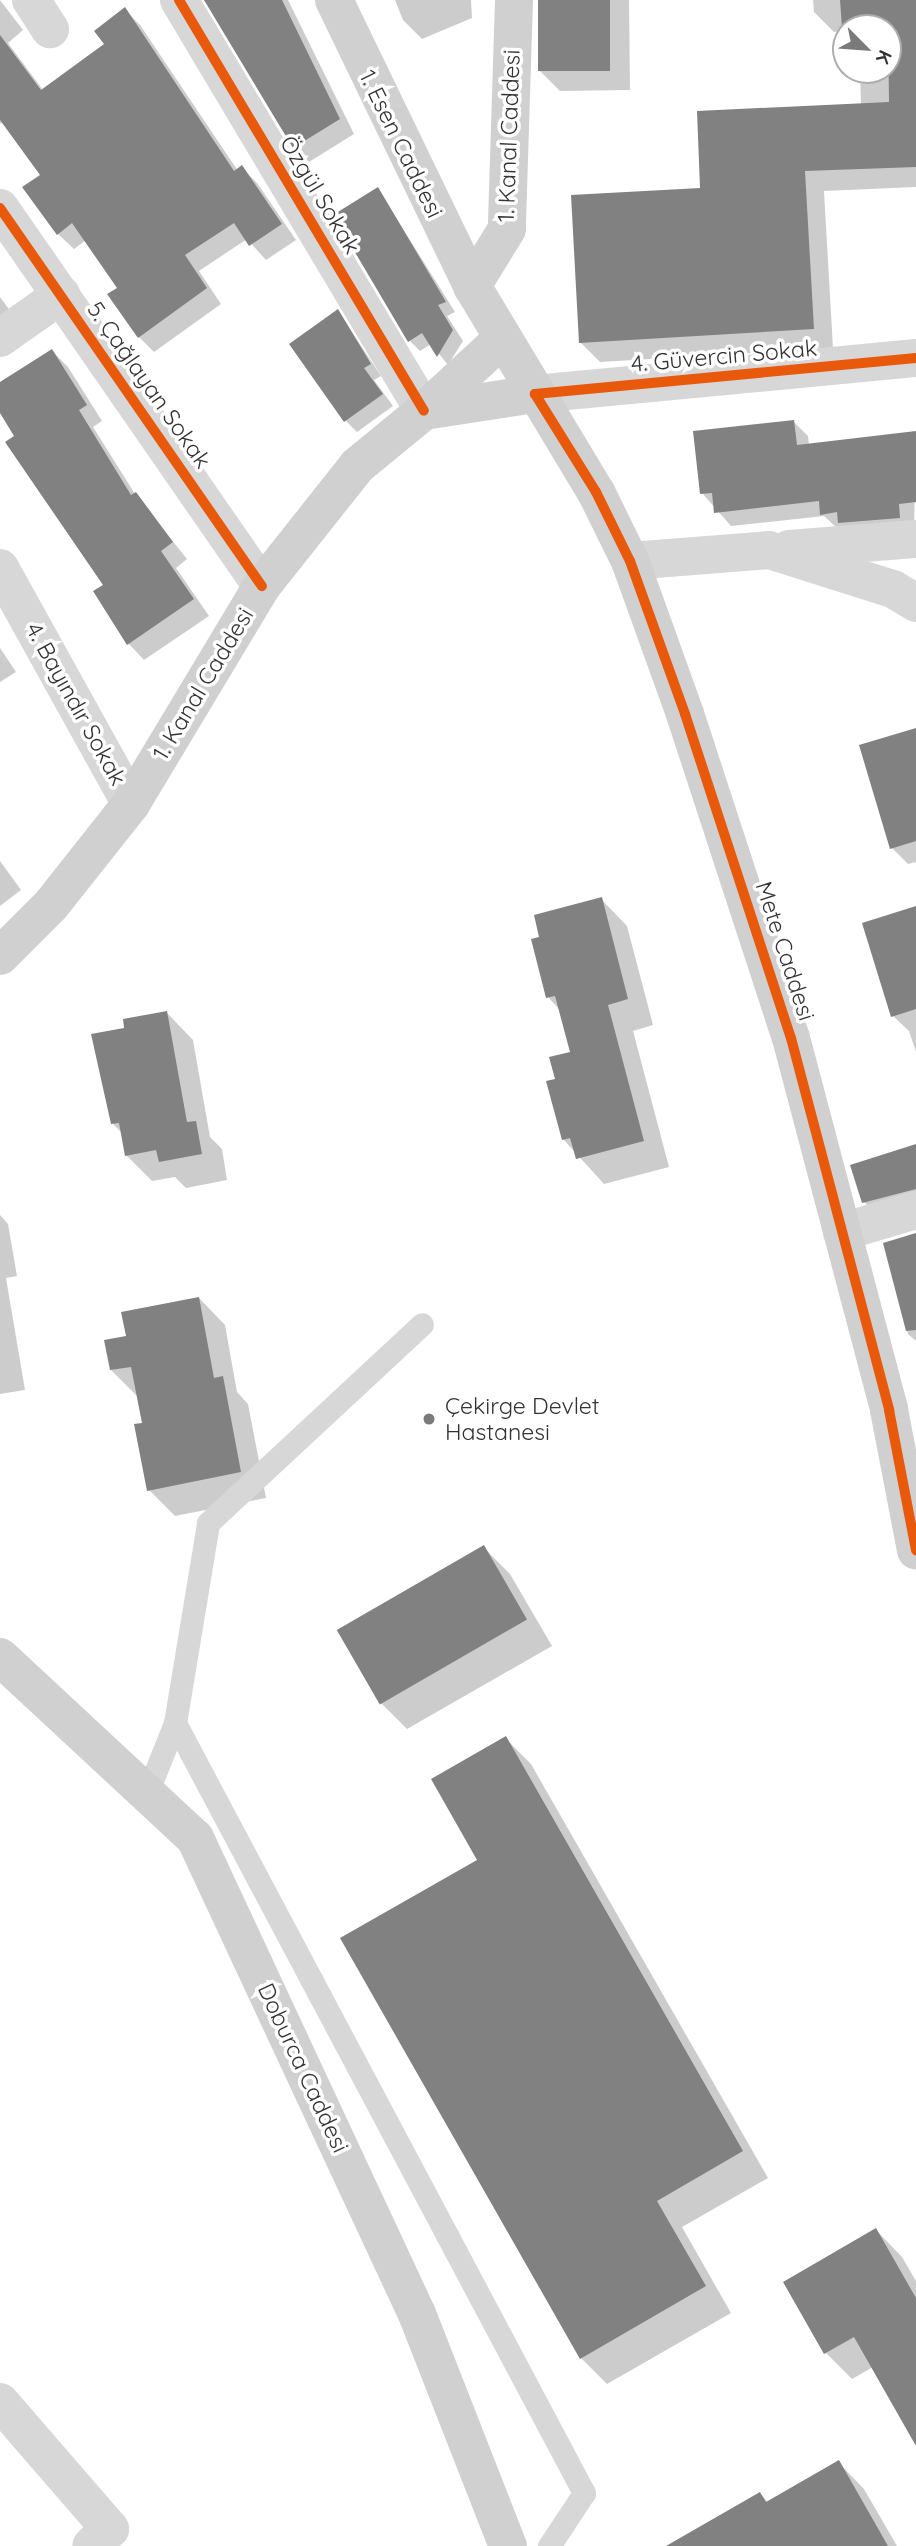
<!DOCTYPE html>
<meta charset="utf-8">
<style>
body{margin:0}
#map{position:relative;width:916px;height:2546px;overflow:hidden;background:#fff;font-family:Quicksand,sans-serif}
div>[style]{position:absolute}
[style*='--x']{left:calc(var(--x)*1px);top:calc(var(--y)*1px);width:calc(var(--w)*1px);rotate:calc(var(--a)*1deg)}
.shadow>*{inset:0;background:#0003}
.building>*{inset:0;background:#818181;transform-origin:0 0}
.lane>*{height:23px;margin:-11.5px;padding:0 11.5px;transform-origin:11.5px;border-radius:11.5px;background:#d7d7d7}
.street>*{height:38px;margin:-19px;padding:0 19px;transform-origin:19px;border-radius:19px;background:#d7d7d7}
.secondary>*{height:38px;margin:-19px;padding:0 19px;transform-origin:19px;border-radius:19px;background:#d0d0d0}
.cycleway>*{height:10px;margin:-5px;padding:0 5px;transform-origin:5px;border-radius:5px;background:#e8590c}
.dots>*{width:19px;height:19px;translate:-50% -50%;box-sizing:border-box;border:4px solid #fff;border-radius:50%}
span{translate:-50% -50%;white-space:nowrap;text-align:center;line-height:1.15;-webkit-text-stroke:7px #fff;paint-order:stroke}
.street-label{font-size:23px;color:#333}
.poi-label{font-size:23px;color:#333}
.left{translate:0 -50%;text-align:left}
.north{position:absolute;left:832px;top:14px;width:70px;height:70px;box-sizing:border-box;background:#fff;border:2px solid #adadad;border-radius:50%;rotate:115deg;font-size:19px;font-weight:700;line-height:28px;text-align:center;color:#333}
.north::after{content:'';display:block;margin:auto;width:24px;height:32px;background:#7a7a7a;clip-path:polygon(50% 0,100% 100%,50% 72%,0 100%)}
</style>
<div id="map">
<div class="shadow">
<div style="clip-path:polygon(0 0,23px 30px,8px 43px,43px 90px,107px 44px,125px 10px,140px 25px,238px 171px,242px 168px,257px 183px,296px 240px,266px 260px,247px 239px,199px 271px,221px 304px,154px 352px,139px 337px,119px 288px,86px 240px,74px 249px,58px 234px,42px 175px,3px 121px,0 124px)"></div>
<div style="clip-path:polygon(206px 0,288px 0,354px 134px,309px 162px,294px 147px)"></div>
<div style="clip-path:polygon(395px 0,471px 0,472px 18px,422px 39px,403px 20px)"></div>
<div style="clip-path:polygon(540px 0,629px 0,630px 90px,560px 91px,540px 71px)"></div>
<div style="clip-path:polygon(813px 0,916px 0,916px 187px,824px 191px,833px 348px,600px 362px,580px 342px,702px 190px,861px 105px,860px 70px,888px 70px,888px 28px,834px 32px,814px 12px)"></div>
<div style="clip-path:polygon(378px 189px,455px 312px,447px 316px,463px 341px,448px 365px,431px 344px,420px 351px,410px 341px)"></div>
<div style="clip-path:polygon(0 297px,14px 316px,0 327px)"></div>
<div style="clip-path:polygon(338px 311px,381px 376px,374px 380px,393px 406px,357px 432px,346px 421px)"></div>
<div style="clip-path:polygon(52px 351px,68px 367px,102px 421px,93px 427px,135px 494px,187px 559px,176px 568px,209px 616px,144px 660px,128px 643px,106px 586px,0 410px,0 384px)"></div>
<div style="clip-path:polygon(793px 421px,808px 436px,809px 445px,916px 433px,914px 532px,837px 528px,824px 516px,731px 526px,702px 493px)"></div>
<div style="clip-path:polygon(0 648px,16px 672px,0 682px)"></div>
<div style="clip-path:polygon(916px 730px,916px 862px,908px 864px,892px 848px)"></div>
<div style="clip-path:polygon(0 861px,21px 890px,0 906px)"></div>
<div style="clip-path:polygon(601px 899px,627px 926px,653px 1025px,633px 1031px,669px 1167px,604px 1184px,563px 1139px,557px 1080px,572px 1053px,560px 1010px,548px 997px,542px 938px)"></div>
<div style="clip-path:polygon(916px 908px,916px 1052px,909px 1031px,893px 1016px)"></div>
<div style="clip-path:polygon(167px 1013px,193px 1040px,210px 1137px,222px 1149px,227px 1180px,186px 1188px,175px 1177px,152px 1181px,126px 1155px,122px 1133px,112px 1123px,127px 1029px)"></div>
<div style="clip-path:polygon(916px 1146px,916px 1208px,879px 1217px,864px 1202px)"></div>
<div style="clip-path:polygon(0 1215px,8px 1224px,17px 1276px,6px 1278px,25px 1390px,0 1394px)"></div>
<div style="clip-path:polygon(916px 1233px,916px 1341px,908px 1334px,885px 1244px)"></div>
<div style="clip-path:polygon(199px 1298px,225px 1325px,237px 1392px,248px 1404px,266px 1498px,175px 1516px,149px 1490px,144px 1424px,137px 1396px,111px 1370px,128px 1337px)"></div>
<div style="clip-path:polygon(484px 1548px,510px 1574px,552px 1646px,407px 1729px,381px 1703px)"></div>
<div style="clip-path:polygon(505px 1738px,531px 1764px,768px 2178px,682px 2227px,731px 2313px,607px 2384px,581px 2358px,479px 1861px)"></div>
<div style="clip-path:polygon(876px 2230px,902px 2257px,916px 2281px,916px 2436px,873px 2367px,852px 2379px,826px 2353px)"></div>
<div style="clip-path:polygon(838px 2462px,864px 2489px,897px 2546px,670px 2546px,760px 2494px,768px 2502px)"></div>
</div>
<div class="building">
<div style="clip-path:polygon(204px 0,282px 0,340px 119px,293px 148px)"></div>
<div style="left:538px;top:0;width:72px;height:71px"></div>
<div style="clip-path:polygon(840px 0,916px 0,916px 167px,805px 171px,814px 329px,579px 343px,571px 195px,700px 188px,697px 111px,889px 102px,888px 28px,842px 28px)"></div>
<div style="clip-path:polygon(125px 7px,234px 171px,242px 165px,282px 224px,249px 246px,234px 223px,185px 255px,207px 288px,138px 338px,107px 294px,117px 288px,72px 223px,57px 235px,22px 187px,40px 175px,0 120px,0 35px,41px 90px,104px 44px,94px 31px)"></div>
<div style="clip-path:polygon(378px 187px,446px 302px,438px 305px,453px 330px,437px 357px,422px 333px,408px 342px,333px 215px)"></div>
<div style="clip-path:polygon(338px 309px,371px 364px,364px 368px,383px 394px,344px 422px,289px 344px)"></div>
<div style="clip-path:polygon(52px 349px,87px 405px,79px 410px,131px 495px,136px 492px,173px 542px,161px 551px,194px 599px,127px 645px,93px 591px,103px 585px,5px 442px,14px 436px,0 413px,0 382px)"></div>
<div style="clip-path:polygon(794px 420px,797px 445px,916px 431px,916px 502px,899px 504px,900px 518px,838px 523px,837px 512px,820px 515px,819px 501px,714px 513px,712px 493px,700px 494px,693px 431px)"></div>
<div style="clip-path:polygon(916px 728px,916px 841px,890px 849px,859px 745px)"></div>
<div style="clip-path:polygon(602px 897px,628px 999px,608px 1005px,644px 1141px,576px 1159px,570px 1138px,562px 1140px,546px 1081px,555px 1079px,549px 1057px,570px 1052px,555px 996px,546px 998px,531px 939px,539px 937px,534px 915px)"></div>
<div style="clip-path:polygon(916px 906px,916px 1009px,891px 1017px,862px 923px)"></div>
<div style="clip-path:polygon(167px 1011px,187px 1122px,196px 1121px,202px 1154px,159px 1162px,156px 1150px,125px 1156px,119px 1123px,111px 1124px,91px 1034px,124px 1028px,123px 1019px)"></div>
<div style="clip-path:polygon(916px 1144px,916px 1189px,862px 1203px,850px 1165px)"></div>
<div style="clip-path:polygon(916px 1233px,916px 1330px,906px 1331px,883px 1243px)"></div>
<div style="clip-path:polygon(199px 1297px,214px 1378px,223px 1376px,241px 1472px,147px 1491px,134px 1424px,142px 1423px,131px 1367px,110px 1370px,104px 1340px,126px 1336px,121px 1312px)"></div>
<div style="left:484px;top:1545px;width:86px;height:170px;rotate:60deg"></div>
<div style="clip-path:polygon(506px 1736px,743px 2151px,657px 2201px,706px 2286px,580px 2359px,340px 1938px,477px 1860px,431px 1779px)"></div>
<div style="clip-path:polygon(876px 2228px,916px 2298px,916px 2446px,854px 2337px,824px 2354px,783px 2282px)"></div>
<div style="clip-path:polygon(839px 2460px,888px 2546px,666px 2546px,760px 2492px,766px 2502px)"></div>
</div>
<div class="lane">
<div style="--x:175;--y:1723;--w:872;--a:62.02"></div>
<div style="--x:584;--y:2493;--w:64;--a:123.4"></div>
<div style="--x:147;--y:1793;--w:75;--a:-68.2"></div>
<div style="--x:175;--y:1723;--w:203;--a:-80.6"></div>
<div style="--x:208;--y:1523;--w:292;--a:-42.9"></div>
</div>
<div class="street">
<div style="--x:31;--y:0;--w:35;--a:57"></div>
<div style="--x:179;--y:0;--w:478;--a:59.2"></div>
<div style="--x:0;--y:208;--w:460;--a:55.3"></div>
<div style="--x:0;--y:338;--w:75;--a:-35.2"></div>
<div style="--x:535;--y:394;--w:383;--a:-5.4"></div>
<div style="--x:789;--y:549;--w:127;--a:-4.5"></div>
<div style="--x:630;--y:561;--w:139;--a:-4.5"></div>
<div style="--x:769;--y:550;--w:130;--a:17.5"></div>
<div style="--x:893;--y:589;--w:27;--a:31"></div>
<div style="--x:0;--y:568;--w:270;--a:61"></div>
<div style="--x:842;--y:1232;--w:77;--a:-16.6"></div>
<div style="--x:0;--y:2402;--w:168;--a:49.1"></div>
<div style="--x:110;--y:2529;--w:25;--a:138"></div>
</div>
<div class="secondary">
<div style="--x:334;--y:0;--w:318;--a:64.2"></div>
<div style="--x:514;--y:0;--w:229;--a:91.8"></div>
<div style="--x:507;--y:229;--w:67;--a:121.6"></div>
<div style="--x:472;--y:286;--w:240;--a:59"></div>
<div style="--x:596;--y:492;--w:77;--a:63.8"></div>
<div style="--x:630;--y:561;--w:163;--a:70.2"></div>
<div style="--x:685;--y:714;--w:341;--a:71.9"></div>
<div style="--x:791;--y:1038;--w:385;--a:75.2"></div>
<div style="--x:889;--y:1410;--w:143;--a:79.1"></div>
<div style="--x:424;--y:411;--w:106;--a:-42.7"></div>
<div style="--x:0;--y:956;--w:72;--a:-45"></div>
<div style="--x:51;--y:905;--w:129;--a:-51.6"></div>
<div style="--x:131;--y:804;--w:254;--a:-59"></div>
<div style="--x:262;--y:586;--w:153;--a:-51.6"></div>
<div style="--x:357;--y:466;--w:87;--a:-39.4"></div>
<div style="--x:424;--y:411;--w:112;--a:-8.7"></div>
<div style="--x:0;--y:1657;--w:266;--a:42.9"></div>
<div style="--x:195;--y:1838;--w:525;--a:65"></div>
<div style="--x:417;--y:2314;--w:249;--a:68.6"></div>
</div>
<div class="cycleway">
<div style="--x:179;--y:0;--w:478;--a:59.2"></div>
<div style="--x:0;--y:208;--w:460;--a:55.3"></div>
<div style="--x:916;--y:358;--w:383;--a:174.6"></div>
<div style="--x:535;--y:394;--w:115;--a:58.1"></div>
<div style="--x:596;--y:492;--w:77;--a:63.8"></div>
<div style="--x:630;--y:561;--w:163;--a:70.2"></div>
<div style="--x:685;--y:714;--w:341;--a:71.9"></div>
<div style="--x:791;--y:1038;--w:385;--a:75.2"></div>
<div style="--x:889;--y:1410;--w:143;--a:79.1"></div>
</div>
<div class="dots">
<div style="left:429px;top:1419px;background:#7a7a7a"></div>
</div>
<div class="street-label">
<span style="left:509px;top:136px;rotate:-88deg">1. Kanal Caddesi</span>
<span style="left:401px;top:144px;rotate:64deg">1. Esen Caddesi</span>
<span style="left:320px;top:195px;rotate:59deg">Özgül Sokak</span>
<span style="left:724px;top:356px;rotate:-5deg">4. Güvercin Sokak</span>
<span style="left:149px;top:385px;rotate:55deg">5. Çağlayan Sokak</span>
<span style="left:203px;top:684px;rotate:-59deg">1. Kanal Caddesi</span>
<span style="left:76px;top:704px;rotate:61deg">4. Bayındır Sokak</span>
<span style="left:785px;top:951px;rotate:72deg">Mete Caddesi</span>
<span style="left:303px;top:2068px;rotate:65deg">Doburca Caddesi</span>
</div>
<div class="poi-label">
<span class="left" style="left:445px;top:1419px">Çekirge Devlet<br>Hastanesi</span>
</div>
<div class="north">K</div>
</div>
